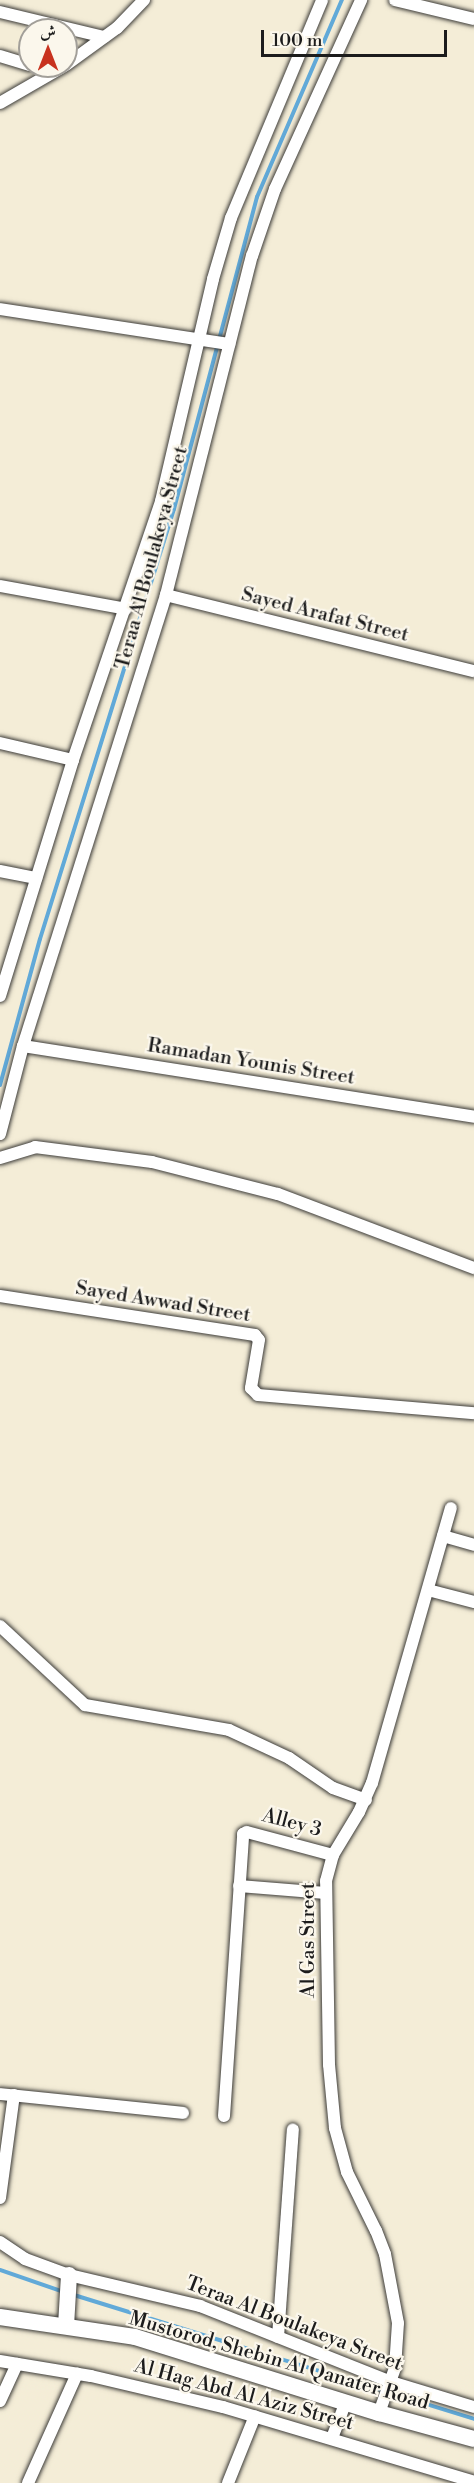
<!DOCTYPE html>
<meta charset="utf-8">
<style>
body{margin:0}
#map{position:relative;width:474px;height:2483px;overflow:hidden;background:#f4edd7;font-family:"Libre Bodoni",Amiri,serif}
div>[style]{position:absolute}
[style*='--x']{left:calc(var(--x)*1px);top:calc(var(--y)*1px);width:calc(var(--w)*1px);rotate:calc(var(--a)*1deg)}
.stream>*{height:4px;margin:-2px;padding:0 2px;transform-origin:2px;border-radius:2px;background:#61a9d8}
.roads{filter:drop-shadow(0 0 2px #3c3b38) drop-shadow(0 0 2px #3c3b38)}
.street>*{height:12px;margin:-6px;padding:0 6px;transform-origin:6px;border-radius:6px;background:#fff}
.secondary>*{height:16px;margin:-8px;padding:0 8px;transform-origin:8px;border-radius:8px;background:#fff}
span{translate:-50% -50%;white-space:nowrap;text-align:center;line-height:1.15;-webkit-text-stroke:4.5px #fbf7ec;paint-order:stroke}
.street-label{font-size:20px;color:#1c1c1c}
.north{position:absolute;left:18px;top:18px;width:60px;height:60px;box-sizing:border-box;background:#fbf7ec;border:2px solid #a29f99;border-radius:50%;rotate:0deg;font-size:16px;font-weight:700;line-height:24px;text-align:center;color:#1c1c1c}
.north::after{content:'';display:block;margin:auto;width:21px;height:27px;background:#c8321e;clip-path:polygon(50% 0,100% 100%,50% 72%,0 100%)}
.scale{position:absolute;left:261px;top:30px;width:186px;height:27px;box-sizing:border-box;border:3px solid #1c1c1c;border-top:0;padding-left:8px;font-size:18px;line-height:21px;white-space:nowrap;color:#1c1c1c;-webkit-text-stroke:4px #fbf7ec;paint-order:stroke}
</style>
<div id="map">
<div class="stream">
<div style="--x:0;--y:1085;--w:151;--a:-74.7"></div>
<div style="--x:40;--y:939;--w:450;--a:-72.7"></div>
<div style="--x:174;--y:509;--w:323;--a:-75.1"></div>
<div style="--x:257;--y:197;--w:215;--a:-66.7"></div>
<div style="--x:0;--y:2270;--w:68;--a:19"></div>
<div style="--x:74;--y:2295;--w:419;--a:17.2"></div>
</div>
<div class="roads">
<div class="street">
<div style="--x:395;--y:0;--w:81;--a:13.5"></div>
<div style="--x:0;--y:12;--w:107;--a:13.5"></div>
<div style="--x:0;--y:56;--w:31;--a:17"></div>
<div style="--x:66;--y:65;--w:63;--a:-36"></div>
<div style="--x:117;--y:28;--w:39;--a:-46"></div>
<div style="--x:0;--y:103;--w:74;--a:-30"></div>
<div style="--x:0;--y:309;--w:232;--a:8.7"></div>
<div style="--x:0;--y:586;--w:128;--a:10.3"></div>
<div style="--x:166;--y:595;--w:317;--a:13.9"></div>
<div style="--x:0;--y:743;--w:75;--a:13.1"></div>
<div style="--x:0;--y:871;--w:37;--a:11"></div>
<div style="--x:0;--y:996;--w:247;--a:-72.8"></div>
<div style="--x:73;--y:760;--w:274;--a:-71.2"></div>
<div style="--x:161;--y:501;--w:228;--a:-76.8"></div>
<div style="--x:213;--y:279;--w:64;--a:-73.6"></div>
<div style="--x:231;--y:218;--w:236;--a:-67.3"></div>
<div style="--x:23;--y:1046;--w:457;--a:8.9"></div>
<div style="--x:0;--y:1134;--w:91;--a:-75.4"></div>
<div style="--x:23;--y:1046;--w:473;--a:-72.4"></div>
<div style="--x:166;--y:595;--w:350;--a:-75.8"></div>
<div style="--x:252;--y:256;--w:71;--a:-71.1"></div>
<div style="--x:275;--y:189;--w:208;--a:-65.5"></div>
<div style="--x:0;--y:1158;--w:37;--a:-17"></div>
<div style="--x:35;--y:1147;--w:118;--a:7.3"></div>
<div style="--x:152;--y:1162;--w:130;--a:14.3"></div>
<div style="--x:278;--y:1194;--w:210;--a:20.7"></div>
<div style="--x:0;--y:1296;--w:258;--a:8.7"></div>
<div style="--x:255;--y:1335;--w:6;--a:51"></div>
<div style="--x:259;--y:1340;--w:49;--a:99.5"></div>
<div style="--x:251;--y:1388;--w:10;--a:45"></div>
<div style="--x:258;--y:1395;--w:217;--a:4.8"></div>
<div style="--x:443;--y:1536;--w:32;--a:16"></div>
<div style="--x:428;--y:1590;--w:48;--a:14.6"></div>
<div style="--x:0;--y:1626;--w:116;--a:42.9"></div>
<div style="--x:85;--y:1705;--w:146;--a:9.8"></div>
<div style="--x:229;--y:1730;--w:66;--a:25"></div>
<div style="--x:289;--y:1758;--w:53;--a:34.3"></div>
<div style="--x:333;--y:1788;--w:35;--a:20"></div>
<div style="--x:239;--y:1886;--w:87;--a:4.6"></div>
<div style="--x:0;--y:2094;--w:184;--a:5.9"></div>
<div style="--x:224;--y:2116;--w:283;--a:-86.1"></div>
<div style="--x:243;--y:1834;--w:4;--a:-27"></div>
<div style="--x:247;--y:1832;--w:89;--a:15"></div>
<div style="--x:0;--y:2198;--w:104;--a:-82.3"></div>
<div style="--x:0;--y:2242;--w:30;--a:34"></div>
<div style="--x:25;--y:2259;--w:47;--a:20"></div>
<div style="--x:69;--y:2275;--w:135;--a:13.3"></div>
<div style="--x:200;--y:2306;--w:206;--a:21.7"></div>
<div style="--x:391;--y:2382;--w:87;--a:16.8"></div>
<div style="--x:278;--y:2337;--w:208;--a:-85.9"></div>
<div style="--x:0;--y:2361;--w:92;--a:9.4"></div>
<div style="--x:91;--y:2376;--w:136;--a:13.2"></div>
<div style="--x:223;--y:2407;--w:262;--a:16.6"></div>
<div style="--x:0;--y:2401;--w:41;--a:-65.3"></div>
<div style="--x:379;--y:2413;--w:48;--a:-70.4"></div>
<div style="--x:395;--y:2368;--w:45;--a:-86.2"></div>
<div style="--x:398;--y:2323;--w:70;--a:-100.7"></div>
<div style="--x:385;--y:2254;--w:25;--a:-111"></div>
<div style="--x:376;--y:2231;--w:66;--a:-116.2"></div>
<div style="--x:347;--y:2172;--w:46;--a:-105.3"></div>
<div style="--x:335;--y:2128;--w:63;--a:-95.4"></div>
<div style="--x:329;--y:2065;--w:184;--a:-90.9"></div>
<div style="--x:326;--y:1881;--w:27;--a:-75"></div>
<div style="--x:333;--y:1855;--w:50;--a:-58.8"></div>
<div style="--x:359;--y:1812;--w:32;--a:-66"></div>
<div style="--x:372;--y:1783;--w:286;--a:-74"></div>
<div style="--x:332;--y:2438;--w:39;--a:-69"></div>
<div style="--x:28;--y:2483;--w:120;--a:-65.8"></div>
<div style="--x:228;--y:2483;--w:72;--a:-68.1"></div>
</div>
<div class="secondary">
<div style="--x:0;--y:2317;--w:136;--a:8.4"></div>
<div style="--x:135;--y:2337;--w:256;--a:17.3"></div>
<div style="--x:379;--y:2413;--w:98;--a:15.3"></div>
<div style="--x:66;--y:2326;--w:51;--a:-86.6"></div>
</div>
</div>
<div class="street-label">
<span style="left:152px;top:558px;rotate:-75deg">Teraa Al Boulakeya Street</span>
<span style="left:325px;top:615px;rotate:14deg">Sayed Arafat Street</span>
<span style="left:251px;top:1062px;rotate:9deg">Ramadan Younis Street</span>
<span style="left:163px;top:1302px;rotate:9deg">Sayed Awwad Street</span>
<span style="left:292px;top:1823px;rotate:15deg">Alley 3</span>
<span style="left:308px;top:1940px;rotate:-90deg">Al Gas Street</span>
<span style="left:294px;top:2324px;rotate:21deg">Teraa Al Boulakeya Street</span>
<span style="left:279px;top:2361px;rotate:16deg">Mustorod, Shebin Al Qanater Road</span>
<span style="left:244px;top:2395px;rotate:15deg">Al Hag Abd Al Aziz Street</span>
</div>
<div class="north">ش</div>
<div class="scale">100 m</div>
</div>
